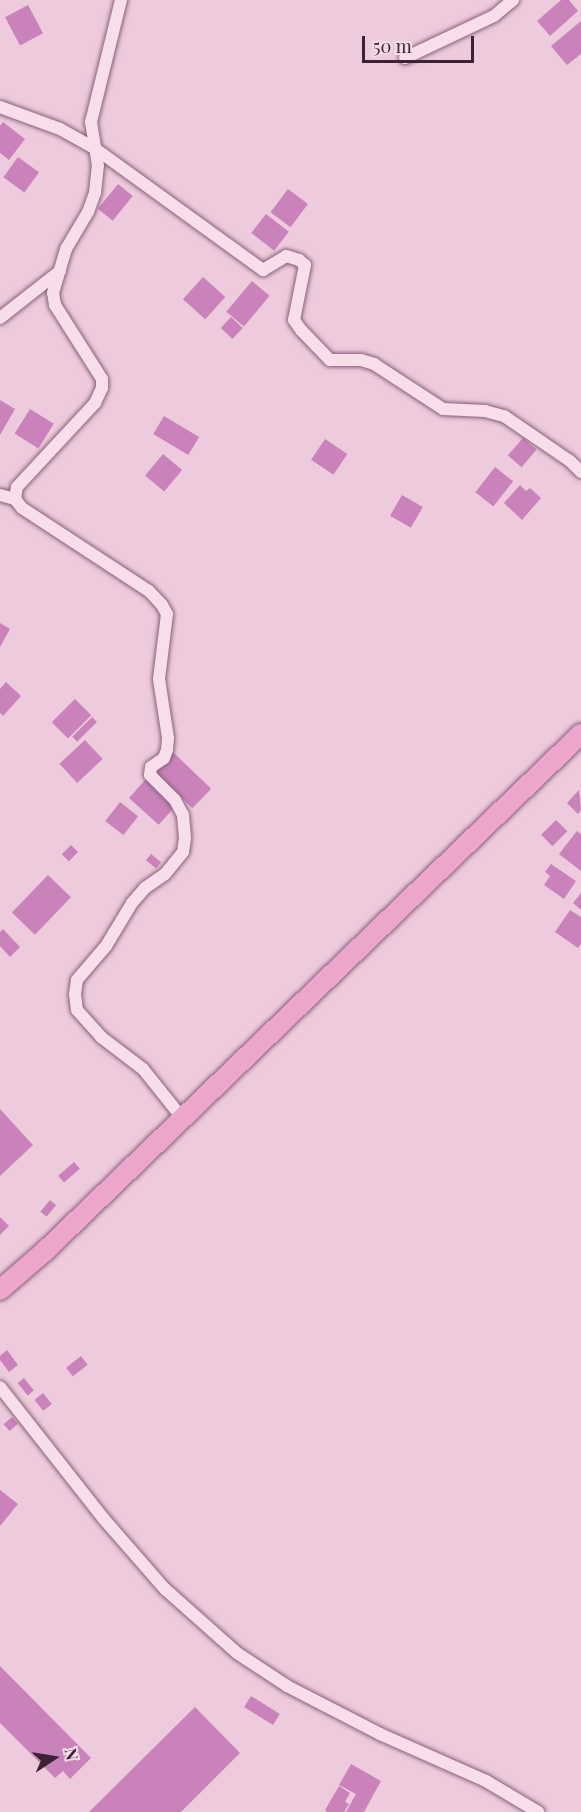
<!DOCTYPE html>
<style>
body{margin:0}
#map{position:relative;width:581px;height:1812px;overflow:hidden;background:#edcbdc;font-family:"Playfair Display",serif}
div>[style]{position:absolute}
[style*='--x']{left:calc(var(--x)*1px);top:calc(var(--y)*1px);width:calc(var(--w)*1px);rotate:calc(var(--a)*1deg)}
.building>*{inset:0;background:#c983ba;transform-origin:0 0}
.roads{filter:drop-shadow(0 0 2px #89607c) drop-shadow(0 0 2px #89607c)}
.street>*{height:12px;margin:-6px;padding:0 6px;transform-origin:6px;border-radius:6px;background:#f8deeb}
.primary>*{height:20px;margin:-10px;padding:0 10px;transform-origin:10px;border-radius:10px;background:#eda6cb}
span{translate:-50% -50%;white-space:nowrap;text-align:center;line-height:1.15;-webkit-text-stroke:5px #f5dae7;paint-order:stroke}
.north{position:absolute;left:24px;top:1728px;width:60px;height:60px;-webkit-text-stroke:4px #f5dae7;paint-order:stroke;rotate:78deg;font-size:16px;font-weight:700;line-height:24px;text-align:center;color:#3b2234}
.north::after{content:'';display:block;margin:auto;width:21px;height:27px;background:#3b2234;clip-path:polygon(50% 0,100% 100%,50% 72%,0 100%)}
.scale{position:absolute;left:362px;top:36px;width:112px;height:27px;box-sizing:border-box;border:3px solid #3b2234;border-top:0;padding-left:8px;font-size:18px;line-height:21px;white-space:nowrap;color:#3b2234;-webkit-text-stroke:4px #f5dae7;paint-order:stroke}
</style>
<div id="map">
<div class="building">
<div style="clip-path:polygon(561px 0,569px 0,578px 11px,550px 36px,537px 21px)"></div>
<div style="left:28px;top:5px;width:32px;height:26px;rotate:62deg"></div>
<div style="clip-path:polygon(581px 21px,581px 54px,567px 65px,551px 46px)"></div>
<div style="clip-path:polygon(3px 122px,25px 139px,9px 160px,0 153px,0 126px)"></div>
<div style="left:18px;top:157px;width:26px;height:25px;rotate:36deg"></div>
<div style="left:118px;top:184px;width:19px;height:32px;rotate:39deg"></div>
<div style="left:288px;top:189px;width:25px;height:29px;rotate:37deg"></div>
<div style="left:266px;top:214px;width:29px;height:24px;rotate:38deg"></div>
<div style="left:203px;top:277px;width:30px;height:30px;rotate:42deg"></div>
<div style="left:252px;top:281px;width:23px;height:40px;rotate:40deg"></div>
<div style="left:231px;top:317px;width:16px;height:15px;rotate:43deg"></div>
<div style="clip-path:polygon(0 400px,15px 409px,0 435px)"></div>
<div style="left:30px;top:409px;width:28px;height:29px;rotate:32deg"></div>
<div style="left:164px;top:416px;width:41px;height:21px;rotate:31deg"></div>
<div style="left:523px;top:438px;width:18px;height:23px;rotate:41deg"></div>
<div style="left:325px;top:439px;width:27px;height:25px;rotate:34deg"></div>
<div style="left:163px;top:454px;width:25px;height:28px;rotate:40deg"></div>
<div style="left:495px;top:467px;width:23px;height:32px;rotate:38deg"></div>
<div style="clip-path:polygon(520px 485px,526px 491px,530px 488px,541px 498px,522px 520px,504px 503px)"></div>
<div style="left:402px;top:495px;width:24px;height:24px;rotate:30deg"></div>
<div style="clip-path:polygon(0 623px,10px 629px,0 647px)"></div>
<div style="clip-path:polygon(6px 682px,21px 696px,3px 716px,0 713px,0 689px)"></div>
<div style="left:75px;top:699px;width:23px;height:33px;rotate:45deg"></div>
<div style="left:92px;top:717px;width:7px;height:28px;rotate:45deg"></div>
<div style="left:85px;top:740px;width:26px;height:35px;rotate:47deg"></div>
<div style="left:173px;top:752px;width:53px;height:27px;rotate:44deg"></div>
<div style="left:147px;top:778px;width:40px;height:27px;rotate:42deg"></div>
<div style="clip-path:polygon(579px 790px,581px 810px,578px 814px,567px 803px)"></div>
<div style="left:120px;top:802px;width:23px;height:24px;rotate:38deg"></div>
<div style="left:556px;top:820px;width:16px;height:21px;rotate:45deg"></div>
<div style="clip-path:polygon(577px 831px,581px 834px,581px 871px,559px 854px)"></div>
<div style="left:71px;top:845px;width:10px;height:13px;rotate:45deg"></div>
<div style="left:151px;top:854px;width:13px;height:8px;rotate:39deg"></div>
<div style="clip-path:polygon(551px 864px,576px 881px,564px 899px,544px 885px,550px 876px,545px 872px)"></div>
<div style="left:48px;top:875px;width:32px;height:52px;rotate:44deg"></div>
<div style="clip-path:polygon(581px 893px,581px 910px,573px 903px)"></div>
<div style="clip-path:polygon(570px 910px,581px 917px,581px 944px,578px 948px,555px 932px)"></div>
<div style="clip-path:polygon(3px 929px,20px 947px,10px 957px,0 946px,0 932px)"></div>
<div style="clip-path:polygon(0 1109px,33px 1145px,0 1176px)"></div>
<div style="left:74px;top:1162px;width:9px;height:21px;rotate:49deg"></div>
<div style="left:50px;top:1200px;width:8px;height:15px;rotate:40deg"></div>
<div style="clip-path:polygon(0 1217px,9px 1226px,0 1235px)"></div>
<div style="clip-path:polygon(7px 1350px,18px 1365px,9px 1372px,0 1360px,0 1356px)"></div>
<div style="left:81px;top:1356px;width:11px;height:19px;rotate:52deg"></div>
<div style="left:24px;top:1378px;width:16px;height:8px;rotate:52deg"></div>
<div style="left:43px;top:1393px;width:14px;height:11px;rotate:51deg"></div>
<div style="left:12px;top:1417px;width:9px;height:11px;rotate:49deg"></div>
<div style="clip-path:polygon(0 1490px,18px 1504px,0 1526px)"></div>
<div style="clip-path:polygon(0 1666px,91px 1758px,70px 1779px,63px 1771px,55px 1778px,0 1723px)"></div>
<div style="left:251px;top:1696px;width:34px;height:13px;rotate:32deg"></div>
<div style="clip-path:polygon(195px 1707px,240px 1753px,181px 1812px,89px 1812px)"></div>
<div style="clip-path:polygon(351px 1764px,381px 1781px,364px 1812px,346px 1812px,356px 1794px,339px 1785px)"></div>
<div style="clip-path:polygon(339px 1786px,350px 1793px,345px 1802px,349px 1804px,344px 1812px,327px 1812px,325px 1810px)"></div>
</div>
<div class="roads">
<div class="street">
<div style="--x:405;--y:58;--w:98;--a:-25.3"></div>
<div style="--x:494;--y:16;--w:25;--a:-40"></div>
<div style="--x:0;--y:107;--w:64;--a:20.1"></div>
<div style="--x:60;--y:129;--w:38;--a:29"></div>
<div style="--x:93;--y:147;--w:210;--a:35.9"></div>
<div style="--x:263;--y:270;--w:27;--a:-31"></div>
<div style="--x:286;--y:256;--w:14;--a:17"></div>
<div style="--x:299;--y:260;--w:8;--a:40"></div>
<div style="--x:305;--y:265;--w:56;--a:101.3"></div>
<div style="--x:294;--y:320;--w:12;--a:55"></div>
<div style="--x:301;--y:330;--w:42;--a:46"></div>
<div style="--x:330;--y:360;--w:31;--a:0"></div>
<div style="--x:361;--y:360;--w:14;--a:17"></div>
<div style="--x:374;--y:364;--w:82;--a:33.1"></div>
<div style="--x:443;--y:409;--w:42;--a:2.7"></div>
<div style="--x:485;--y:411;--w:20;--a:15"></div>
<div style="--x:504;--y:416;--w:80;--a:34.3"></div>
<div style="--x:570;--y:461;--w:16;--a:45"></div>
<div style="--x:0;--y:318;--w:76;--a:-38.1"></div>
<div style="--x:0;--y:495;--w:16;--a:15"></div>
<div style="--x:15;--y:499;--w:11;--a:52"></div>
<div style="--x:22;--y:508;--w:152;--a:33.2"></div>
<div style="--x:149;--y:591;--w:19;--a:47"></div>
<div style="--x:162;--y:605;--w:10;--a:61"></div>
<div style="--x:167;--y:614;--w:65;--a:97"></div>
<div style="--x:159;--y:679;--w:60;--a:81.3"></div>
<div style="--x:168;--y:738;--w:12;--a:95"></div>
<div style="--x:167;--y:750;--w:9;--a:111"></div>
<div style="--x:164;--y:758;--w:16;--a:145"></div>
<div style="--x:151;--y:767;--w:8;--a:97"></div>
<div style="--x:150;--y:775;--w:35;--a:45"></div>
<div style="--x:175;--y:800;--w:17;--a:62"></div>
<div style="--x:183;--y:815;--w:23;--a:85"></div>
<div style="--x:185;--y:838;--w:14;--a:98"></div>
<div style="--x:183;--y:852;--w:28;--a:129"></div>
<div style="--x:165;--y:874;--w:24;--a:145"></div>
<div style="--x:145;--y:888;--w:20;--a:131"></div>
<div style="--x:132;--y:903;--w:50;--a:121.2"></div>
<div style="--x:106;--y:946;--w:45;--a:130.5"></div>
<div style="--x:77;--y:980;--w:14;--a:98"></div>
<div style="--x:75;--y:994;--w:16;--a:83"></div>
<div style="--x:77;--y:1010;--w:36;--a:48"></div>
<div style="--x:101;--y:1037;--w:53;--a:37.3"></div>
<div style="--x:143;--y:1069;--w:64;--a:51.3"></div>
<div style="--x:15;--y:499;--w:12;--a:-81"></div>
<div style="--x:17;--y:487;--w:115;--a:-47.1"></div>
<div style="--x:95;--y:403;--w:17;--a:-65"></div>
<div style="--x:102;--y:388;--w:9;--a:-90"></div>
<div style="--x:102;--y:379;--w:88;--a:-122.4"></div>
<div style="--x:55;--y:305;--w:12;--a:-99"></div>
<div style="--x:53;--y:293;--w:46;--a:-73.5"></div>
<div style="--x:66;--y:249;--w:43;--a:-59.3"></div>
<div style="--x:88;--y:212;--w:20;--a:-70"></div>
<div style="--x:95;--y:193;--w:27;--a:-84"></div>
<div style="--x:98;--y:166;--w:45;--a:-99"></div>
<div style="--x:91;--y:122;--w:126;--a:-76.2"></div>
<div style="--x:0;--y:1387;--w:167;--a:51.8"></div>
<div style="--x:103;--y:1518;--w:94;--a:48.9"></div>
<div style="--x:165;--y:1589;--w:96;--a:41.6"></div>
<div style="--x:237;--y:1653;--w:60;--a:33.4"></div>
<div style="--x:287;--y:1686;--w:105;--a:27.3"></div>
<div style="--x:380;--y:1734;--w:116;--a:23.9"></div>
<div style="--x:486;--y:1781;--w:61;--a:30.8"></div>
</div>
<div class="primary">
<div style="--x:0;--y:1290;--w:60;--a:-40.9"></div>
<div style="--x:45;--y:1251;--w:745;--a:-43.97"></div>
</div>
</div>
<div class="north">N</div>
<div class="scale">50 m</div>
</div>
